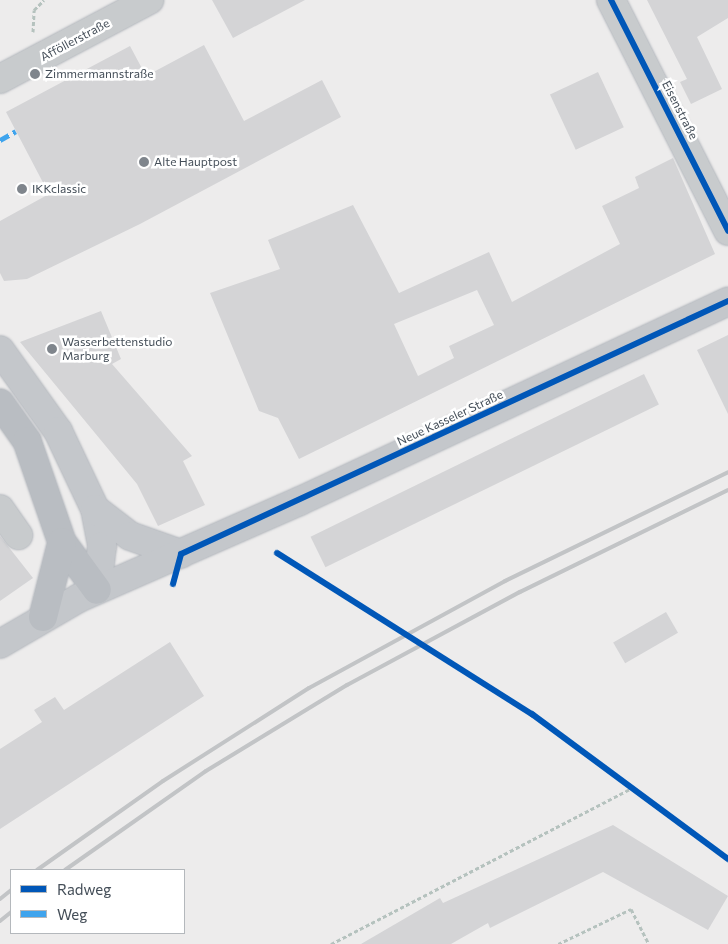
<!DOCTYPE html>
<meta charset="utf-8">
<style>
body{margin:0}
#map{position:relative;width:728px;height:944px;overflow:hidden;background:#edecec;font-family:Commissioner,sans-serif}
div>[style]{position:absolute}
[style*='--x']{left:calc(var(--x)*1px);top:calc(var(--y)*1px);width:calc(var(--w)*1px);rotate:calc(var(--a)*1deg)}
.building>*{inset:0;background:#d4d4d6;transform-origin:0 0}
.path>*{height:3px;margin-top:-1.5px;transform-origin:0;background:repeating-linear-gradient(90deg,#b5c2be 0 4px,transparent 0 6.5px)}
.roads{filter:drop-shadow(0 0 1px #b2b6bc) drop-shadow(0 0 1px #b2b6bc)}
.minor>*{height:28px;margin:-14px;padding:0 14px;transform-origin:14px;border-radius:14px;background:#c8cbcd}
.major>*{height:28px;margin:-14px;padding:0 14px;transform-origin:14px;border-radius:14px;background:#c4c7cb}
.highway>*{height:28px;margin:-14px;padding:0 14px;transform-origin:14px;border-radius:14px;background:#b9bdc2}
.rail>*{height:4px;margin:-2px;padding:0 2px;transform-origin:2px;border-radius:2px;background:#c2c4c6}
.quiet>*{height:5px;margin-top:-2.5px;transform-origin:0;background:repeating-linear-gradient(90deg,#3fa4ed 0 10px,transparent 0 15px)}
.cycleway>*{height:6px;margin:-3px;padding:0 3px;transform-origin:3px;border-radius:3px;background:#0057b8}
.dots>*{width:14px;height:14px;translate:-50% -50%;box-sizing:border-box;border:2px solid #fff;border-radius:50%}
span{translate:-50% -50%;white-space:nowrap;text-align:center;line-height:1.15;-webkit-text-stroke:5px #fff;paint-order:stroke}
.street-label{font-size:12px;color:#444e58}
.poi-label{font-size:12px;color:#444e58}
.left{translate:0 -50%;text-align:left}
.legend{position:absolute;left:10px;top:869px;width:175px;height:65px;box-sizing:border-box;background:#fff;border:1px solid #b4b8bc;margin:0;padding:6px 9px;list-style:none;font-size:15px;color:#444e58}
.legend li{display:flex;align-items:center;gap:10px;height:25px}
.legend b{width:25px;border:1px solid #b4b8bc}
</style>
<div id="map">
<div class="building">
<div style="clip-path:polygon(212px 0,305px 0,233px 38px)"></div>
<div style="clip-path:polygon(647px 0,728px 0,728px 18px,697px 37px,722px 89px,691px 104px,680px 82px,687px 79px)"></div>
<div style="clip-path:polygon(204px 45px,244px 121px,322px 80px,341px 117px,140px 224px,27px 279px,4px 281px,0 273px,0 221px,49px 194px,6px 112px,130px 46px,146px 76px)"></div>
<div style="left:598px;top:72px;width:61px;height:53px;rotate:65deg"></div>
<div style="clip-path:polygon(evenodd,673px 158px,715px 254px,299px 459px,278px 418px,259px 411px,210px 293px,280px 269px,268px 240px,353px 205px,399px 293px,489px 252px,512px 302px,620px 244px,602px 206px,639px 188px,635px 177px,673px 158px,477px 290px,494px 325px,449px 346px,454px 358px,418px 376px,394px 324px,477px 290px)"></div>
<div style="clip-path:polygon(101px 311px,121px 359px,112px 364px,192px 456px,183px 461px,205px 505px,158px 526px,137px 484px,20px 342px)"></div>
<div style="clip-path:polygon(728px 335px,728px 414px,697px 350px)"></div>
<div style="left:644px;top:374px;width:34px;height:371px;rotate:64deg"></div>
<div style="clip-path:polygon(0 536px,33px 578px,0 601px)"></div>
<div style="left:666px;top:612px;width:24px;height:61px;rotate:60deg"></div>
<div style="clip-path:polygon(170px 642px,204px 696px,0 829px,0 749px,42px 722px,34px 710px,55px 697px,64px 710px)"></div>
<div style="clip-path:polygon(613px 825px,728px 896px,708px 930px,603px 872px,490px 928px,488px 923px,451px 944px,361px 944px,440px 898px,443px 903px)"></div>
</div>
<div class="path">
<div style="--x:33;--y:32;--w:22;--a:-87"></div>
<div style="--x:34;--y:10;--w:14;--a:-45"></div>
<div style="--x:331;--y:944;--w:339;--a:-27.4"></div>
<div style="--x:558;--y:944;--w:81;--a:-25.6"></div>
<div style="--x:631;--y:909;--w:39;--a:63"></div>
</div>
<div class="roads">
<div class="minor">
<div style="--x:611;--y:0;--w:259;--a:63.1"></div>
<div style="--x:0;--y:79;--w:169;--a:-27.9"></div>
<div style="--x:0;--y:509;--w:32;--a:55"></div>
</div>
<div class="major">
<div style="--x:0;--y:350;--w:100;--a:54.4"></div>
<div style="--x:58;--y:431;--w:86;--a:64.6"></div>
<div style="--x:95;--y:509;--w:38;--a:79"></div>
<div style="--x:102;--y:546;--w:44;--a:96.5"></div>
<div style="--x:95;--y:509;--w:44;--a:37.6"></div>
<div style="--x:130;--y:536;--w:54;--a:19.4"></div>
<div style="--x:0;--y:644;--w:91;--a:-30.2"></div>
<div style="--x:79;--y:598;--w:241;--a:-23.7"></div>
<div style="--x:300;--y:501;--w:472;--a:-25"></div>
</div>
<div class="highway">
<div style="--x:0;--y:403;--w:47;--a:54.6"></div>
<div style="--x:27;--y:441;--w:107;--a:70.9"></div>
<div style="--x:62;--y:542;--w:59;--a:53.9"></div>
<div style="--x:43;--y:617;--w:77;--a:-75.8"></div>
</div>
</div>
<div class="rail">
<div style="--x:37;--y:870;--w:154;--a:-35.2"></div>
<div style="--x:163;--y:781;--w:173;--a:-32.5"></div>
<div style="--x:309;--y:688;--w:223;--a:-28.6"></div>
<div style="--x:505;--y:581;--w:248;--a:-26"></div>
<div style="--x:65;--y:870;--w:172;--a:-35.1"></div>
<div style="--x:206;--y:771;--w:165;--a:-31.4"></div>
<div style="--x:347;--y:685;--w:196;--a:-28.3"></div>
<div style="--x:520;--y:592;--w:232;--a:-26.1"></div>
<div style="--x:0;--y:899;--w:14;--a:-39"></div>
<div style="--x:0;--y:921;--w:14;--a:-39"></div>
</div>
<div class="quiet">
<div style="--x:0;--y:140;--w:18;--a:-29"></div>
</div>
<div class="cycleway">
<div style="--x:611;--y:0;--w:259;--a:63.1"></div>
<div style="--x:277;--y:553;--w:302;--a:32.3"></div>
<div style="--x:532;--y:714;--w:244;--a:36.5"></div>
<div style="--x:173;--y:584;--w:31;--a:-75"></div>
<div style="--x:181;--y:554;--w:603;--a:-24.82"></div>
</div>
<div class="dots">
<div style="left:35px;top:74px;background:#7f858c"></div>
<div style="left:144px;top:162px;background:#7f858c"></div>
<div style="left:22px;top:189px;background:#7f858c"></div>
<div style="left:52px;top:349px;background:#7f858c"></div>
</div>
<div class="street-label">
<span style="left:75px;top:40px;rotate:-28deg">Afföllerstraße</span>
<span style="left:680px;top:110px;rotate:63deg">Eisenstraße</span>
<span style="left:450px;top:418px;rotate:-25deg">Neue Kasseler Straße</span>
</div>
<div class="poi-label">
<span class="left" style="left:45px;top:74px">Zimmermannstraße</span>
<span class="left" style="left:154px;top:162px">Alte Hauptpost</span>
<span class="left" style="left:32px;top:189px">IKKclassic</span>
<span class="left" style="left:62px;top:349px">Wasserbettenstudio<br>Marburg</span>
</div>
<ul class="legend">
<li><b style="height:6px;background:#0057b8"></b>Radweg</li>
<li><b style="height:6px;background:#3fa4ed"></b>Weg</li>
</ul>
</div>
